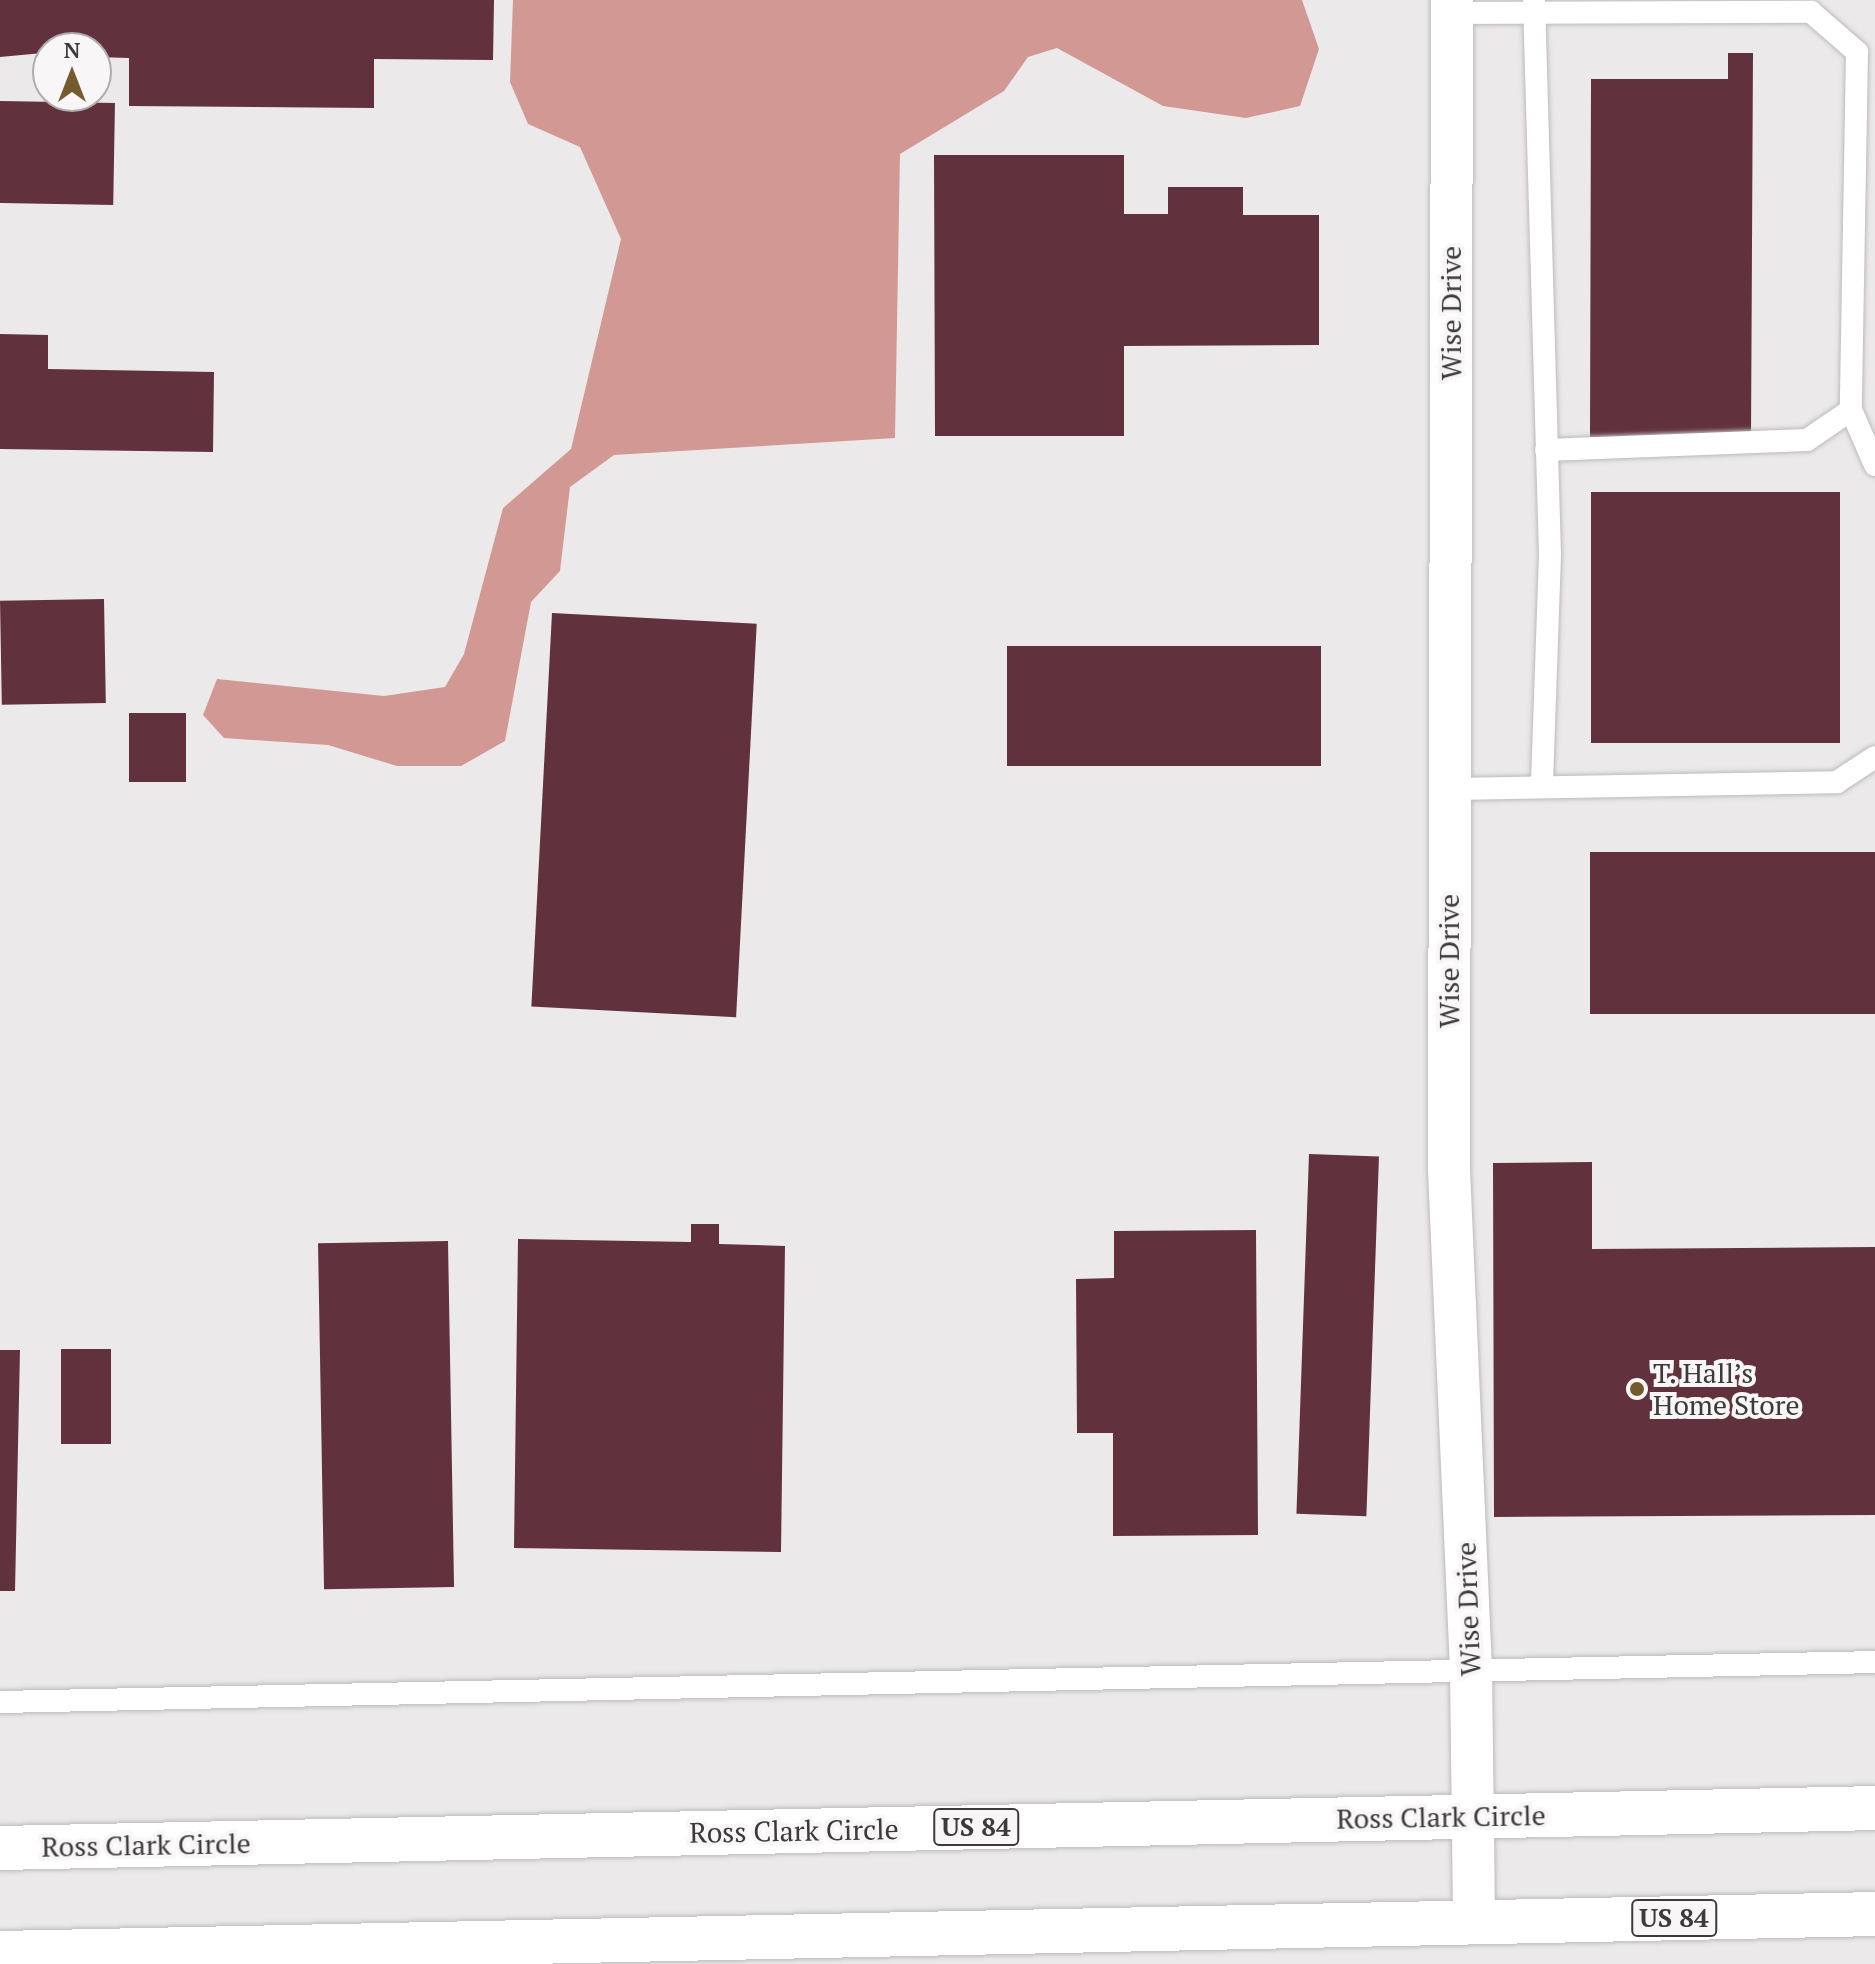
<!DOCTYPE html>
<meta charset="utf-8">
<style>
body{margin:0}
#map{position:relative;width:1875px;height:1964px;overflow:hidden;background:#ece9ea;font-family:"PT Serif",serif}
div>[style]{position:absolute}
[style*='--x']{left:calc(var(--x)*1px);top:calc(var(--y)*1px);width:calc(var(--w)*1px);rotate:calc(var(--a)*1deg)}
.forest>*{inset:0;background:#d29994}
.building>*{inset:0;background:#61323d;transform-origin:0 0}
.roads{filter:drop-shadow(0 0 2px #bdbabc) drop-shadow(0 0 2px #bdbabc)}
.service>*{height:22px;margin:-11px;padding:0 11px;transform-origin:11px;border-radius:11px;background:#fff}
.minor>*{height:42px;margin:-21px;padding:0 21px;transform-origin:21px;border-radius:21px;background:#fff}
.trunk>*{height:44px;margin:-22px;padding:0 22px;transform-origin:22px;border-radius:22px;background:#fff}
.dots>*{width:22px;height:22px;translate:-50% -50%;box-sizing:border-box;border:4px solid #f9f6f7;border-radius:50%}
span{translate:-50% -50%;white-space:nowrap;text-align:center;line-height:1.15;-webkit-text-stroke:8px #f9f6f7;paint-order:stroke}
.shield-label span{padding:2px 6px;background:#f9f6f7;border:2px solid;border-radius:6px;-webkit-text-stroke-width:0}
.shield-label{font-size:26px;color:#3c3a3b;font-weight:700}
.street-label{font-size:28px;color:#3c3a3b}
.poi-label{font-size:28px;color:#3c3a3b}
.left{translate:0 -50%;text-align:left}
.north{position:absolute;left:32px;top:32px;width:80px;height:80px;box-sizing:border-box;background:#f9f6f7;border:2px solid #adabac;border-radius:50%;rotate:0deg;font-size:22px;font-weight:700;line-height:32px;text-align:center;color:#3c3a3b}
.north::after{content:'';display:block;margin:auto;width:28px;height:36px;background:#745a2c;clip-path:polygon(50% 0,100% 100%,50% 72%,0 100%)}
</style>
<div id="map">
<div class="forest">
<div style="clip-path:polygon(513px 0,1302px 0,1319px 49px,1300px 106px,1246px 118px,1163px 106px,1057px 48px,1028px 57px,1004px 91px,900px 154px,895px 438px,614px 455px,570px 487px,560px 571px,531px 602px,505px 741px,461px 766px,397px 766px,328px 745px,224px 738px,203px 715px,217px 679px,384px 696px,445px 687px,464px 654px,503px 508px,571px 449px,621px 239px,580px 147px,528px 124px,510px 82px)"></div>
</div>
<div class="building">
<div style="clip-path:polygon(0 0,494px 0,493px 60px,374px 59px,374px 108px,129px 106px,129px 58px,96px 57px,96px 48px,0 57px)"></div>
<div style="clip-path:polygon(1728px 53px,1753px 53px,1751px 437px,1590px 437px,1591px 79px,1728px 79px)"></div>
<div style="left:0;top:101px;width:115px;height:102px;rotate:1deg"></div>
<div style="clip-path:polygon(934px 155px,1124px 155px,1124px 214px,1168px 214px,1168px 187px,1243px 187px,1243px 215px,1319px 215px,1319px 345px,1124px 346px,1124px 436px,935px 436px)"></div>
<div style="clip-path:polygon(0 334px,48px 335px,48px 369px,214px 372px,213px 452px,0 449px)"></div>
<div style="left:1591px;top:492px;width:249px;height:251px"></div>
<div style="left:104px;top:599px;width:104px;height:104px;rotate:89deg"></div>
<div style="left:552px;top:613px;width:205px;height:394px;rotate:3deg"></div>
<div style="left:1321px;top:646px;width:120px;height:314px;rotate:90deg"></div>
<div style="left:129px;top:713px;width:57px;height:69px"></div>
<div style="left:1875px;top:852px;width:162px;height:285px;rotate:90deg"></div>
<div style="left:1309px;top:1154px;width:70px;height:360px;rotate:2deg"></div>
<div style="clip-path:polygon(1592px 1162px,1592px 1249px,1875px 1247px,1875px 1515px,1494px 1517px,1493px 1163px)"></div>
<div style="clip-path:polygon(691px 1224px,719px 1224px,719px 1244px,785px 1246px,781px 1552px,514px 1548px,518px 1239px,691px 1242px)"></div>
<div style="clip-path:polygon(1256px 1230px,1258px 1535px,1113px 1536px,1113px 1433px,1077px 1433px,1076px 1279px,1114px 1278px,1114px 1231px)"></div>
<div style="left:448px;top:1241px;width:346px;height:130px;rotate:89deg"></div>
<div style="left:61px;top:1349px;width:50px;height:95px"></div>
<div style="clip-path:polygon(0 1350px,20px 1350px,15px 1591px,0 1591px)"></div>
</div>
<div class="roads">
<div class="service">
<div style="--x:1534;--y:0;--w:554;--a:88.35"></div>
<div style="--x:1550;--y:554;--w:232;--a:92"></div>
<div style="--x:1452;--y:13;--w:359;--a:-0.2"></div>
<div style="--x:1811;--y:12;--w:61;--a:41"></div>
<div style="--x:1857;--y:52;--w:358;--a:91"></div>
<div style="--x:1851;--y:410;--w:53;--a:145.7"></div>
<div style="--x:1807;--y:440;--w:261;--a:177.8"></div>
<div style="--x:1851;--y:410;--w:60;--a:66.4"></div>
<div style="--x:1449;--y:789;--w:388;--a:-1"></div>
<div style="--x:1837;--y:782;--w:45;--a:-33.3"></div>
<div style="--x:0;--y:1702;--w:1875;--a:-1.22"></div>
</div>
<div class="minor">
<div style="--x:1452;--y:0;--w:1170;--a:90.15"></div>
<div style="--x:1449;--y:1170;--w:500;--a:87.48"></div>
<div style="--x:1471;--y:1670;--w:252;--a:89.3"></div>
</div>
<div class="trunk">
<div style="--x:0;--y:1848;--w:1875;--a:-1.22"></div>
<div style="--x:0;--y:1953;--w:1875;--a:-1.19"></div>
</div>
</div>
<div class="dots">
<div style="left:1637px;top:1389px;background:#745a2c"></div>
</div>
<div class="shield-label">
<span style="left:976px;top:1827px">US 84</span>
<span style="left:1674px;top:1918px">US 84</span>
</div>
<div class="street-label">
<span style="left:1451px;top:313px;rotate:-90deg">Wise Drive</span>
<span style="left:1449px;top:961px;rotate:-90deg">Wise Drive</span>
<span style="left:1468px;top:1609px;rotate:-92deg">Wise Drive</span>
<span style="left:1441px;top:1817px;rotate:-1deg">Ross Clark Circle</span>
<span style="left:794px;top:1831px;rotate:-1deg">Ross Clark Circle</span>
<span style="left:146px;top:1845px;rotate:-1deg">Ross Clark Circle</span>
</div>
<div class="poi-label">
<span class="left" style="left:1653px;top:1389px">T. Hall’s<br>Home Store</span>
</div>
<div class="north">N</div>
</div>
